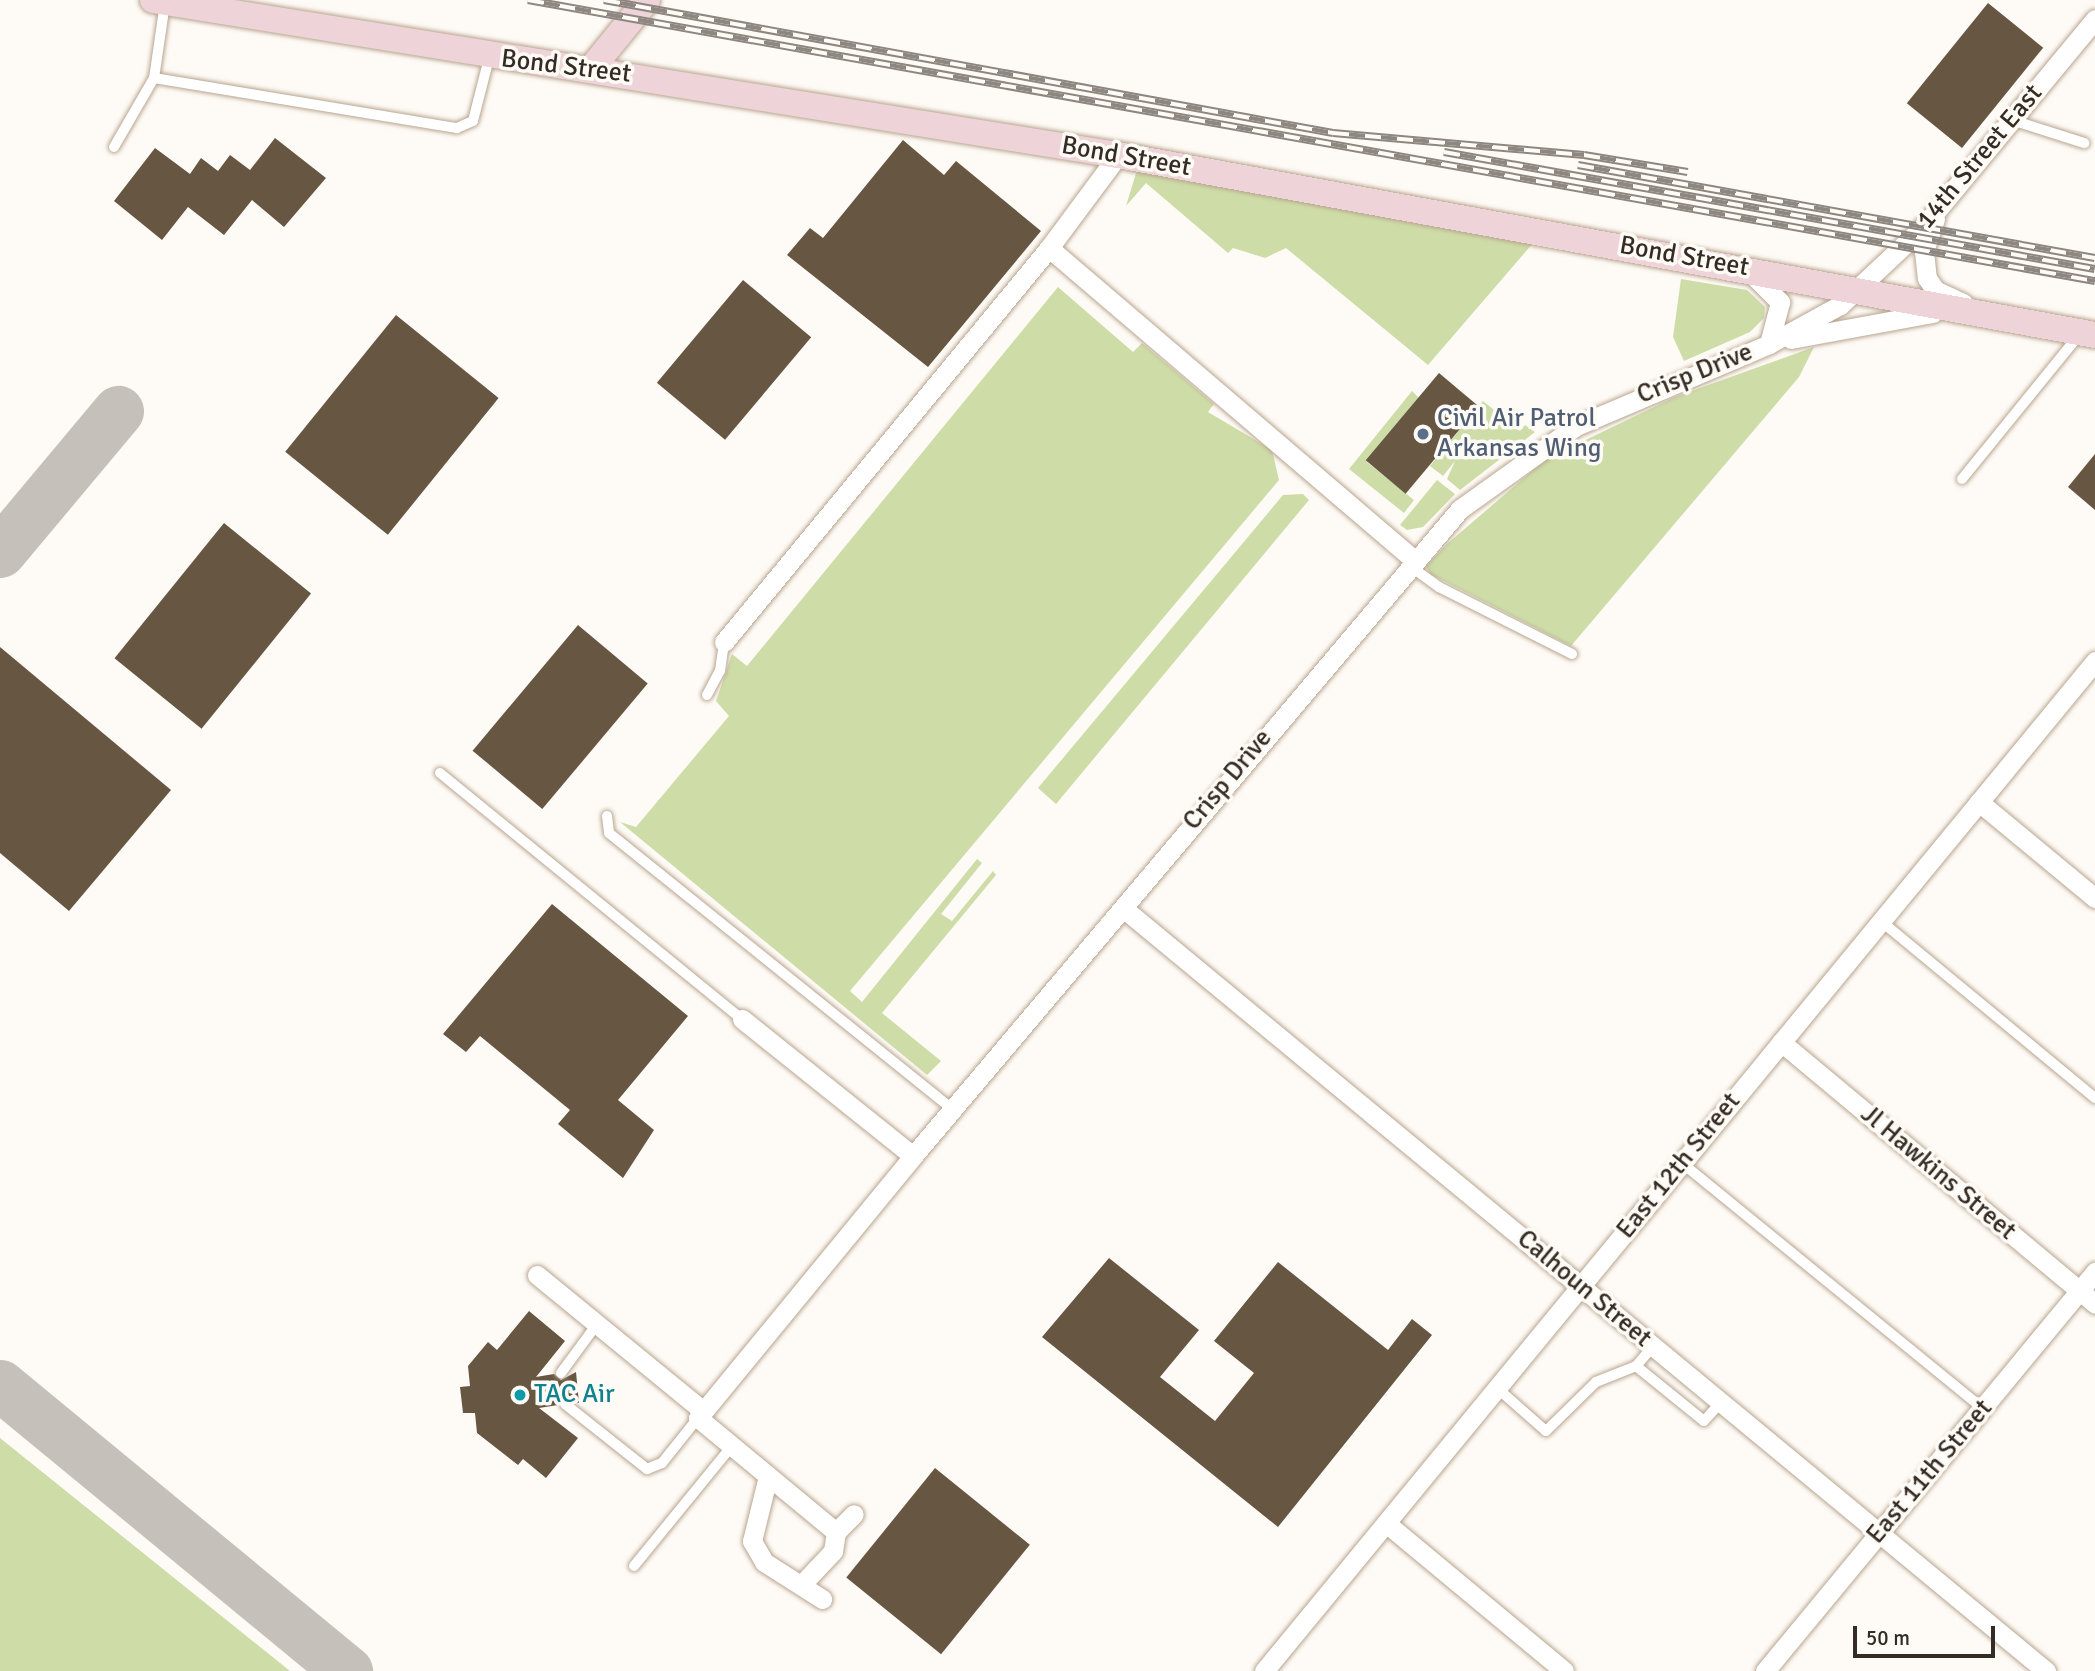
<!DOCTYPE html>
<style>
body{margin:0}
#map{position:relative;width:2095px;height:1671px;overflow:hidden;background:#fefaf5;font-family:Signika,sans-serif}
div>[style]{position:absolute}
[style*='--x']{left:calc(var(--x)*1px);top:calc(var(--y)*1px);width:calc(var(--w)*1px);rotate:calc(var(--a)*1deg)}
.green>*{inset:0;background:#cedda8}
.taxiway>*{height:51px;margin:-25.5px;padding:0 25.5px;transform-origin:25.5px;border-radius:25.5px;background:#c6c0bb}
.building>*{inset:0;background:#665642;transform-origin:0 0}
.roads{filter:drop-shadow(0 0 2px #b8a58f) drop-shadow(0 0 2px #b8a58f)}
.lane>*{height:10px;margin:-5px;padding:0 5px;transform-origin:5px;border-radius:5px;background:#fff}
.street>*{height:19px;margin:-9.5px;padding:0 9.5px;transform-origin:9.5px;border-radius:9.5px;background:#fff}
.secondary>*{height:26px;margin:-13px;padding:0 13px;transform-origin:13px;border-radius:13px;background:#eed4d8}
.rail>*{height:8px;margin-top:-4px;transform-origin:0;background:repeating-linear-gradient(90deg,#fefaf5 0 16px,#8e8781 0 32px);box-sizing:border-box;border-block:2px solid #8e8781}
.dots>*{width:19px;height:19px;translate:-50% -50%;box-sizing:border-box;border:4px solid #fefaf5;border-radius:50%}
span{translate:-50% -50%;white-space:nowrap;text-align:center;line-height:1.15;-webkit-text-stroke:7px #fefaf5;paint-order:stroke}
.street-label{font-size:26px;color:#342c24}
.service-label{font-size:26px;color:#4e5e75}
.left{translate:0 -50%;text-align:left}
.culture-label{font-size:26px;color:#0d838f}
.scale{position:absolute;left:1853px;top:1626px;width:142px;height:32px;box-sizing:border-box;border:4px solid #342c24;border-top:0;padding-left:9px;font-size:21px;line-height:24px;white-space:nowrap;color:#342c24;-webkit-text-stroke:5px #fefaf5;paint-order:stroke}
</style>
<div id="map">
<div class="green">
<div style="clip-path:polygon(1137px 170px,1534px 242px,1428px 365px,1286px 248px,1265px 258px,1233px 248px,1228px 253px,1146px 183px,1126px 206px)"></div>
<div style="clip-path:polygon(1681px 279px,1747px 290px,1765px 307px,1764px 318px,1750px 332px,1684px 361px,1673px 337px)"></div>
<div style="clip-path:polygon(1058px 287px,1133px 352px,1142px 343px,1214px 404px,1208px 412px,1272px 450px,1279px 480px,850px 991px,862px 1002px,977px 859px,982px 863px,941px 914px,952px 921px,993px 871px,996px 875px,882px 1013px,941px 1061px,927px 1075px,620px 822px,636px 827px,729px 716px,716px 701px,732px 654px,747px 666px)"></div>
<div style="clip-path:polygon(1814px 347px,1799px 377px,1571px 646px,1430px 574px,1426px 566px,1447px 544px,1546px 459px,1675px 397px)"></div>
<div style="clip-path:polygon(1412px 391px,1419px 398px,1367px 462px,1414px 500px,1404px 513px,1349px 469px)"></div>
<div style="clip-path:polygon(1483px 401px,1520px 431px,1525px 425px,1535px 432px,1460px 490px,1447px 479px,1455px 461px,1443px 476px,1430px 466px)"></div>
<div style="clip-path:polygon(1437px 480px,1455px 494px,1423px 527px,1407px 530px,1400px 525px)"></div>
<div style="clip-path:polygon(1303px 494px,1309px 500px,1056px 804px,1038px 788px,1283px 495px)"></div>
<div style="clip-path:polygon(0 1438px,290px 1671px,0 1671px)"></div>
</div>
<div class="taxiway">
<div style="--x:0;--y:552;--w:184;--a:-50.1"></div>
<div style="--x:0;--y:1385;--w:450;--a:39.5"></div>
</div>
<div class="building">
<div style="left:1988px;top:3px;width:71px;height:129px;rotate:39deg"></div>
<div style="clip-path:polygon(275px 138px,326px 178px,284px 227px,252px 200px,224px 235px,188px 207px,162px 240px,114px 201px,155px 148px,190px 174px,201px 158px,218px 171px,230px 155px,250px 170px)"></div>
<div style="clip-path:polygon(903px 140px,944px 175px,956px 161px,1041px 231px,928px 367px,787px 255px,810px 228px,823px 238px)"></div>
<div style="left:743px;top:280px;width:89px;height:134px;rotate:40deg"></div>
<div style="left:396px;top:315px;width:132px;height:176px;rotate:39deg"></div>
<div style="left:1439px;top:373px;width:52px;height:114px;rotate:40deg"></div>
<div style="clip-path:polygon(2095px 454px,2095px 510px,2068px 487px)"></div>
<div style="left:224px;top:523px;width:112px;height:174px;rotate:39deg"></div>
<div style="left:578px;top:625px;width:91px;height:164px;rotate:40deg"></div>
<div style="clip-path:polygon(0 647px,171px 790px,69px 911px,0 853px)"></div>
<div style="clip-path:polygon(552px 904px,688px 1016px,618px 1100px,654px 1130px,623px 1178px,558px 1124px,570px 1110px,480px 1036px,466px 1052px,443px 1034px)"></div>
<div style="clip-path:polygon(1109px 1258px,1199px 1330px,1160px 1377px,1215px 1421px,1254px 1373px,1214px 1341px,1278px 1262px,1388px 1350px,1412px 1319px,1432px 1335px,1278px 1527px,1042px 1337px)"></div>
<div style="clip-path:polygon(529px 1311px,565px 1341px,536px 1377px,554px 1374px,561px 1380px,576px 1372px,579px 1403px,563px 1397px,558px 1405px,539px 1408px,578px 1438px,546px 1478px,523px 1459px,518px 1465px,477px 1433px,475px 1413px,463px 1413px,460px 1387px,470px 1386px,468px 1366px,488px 1342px,497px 1350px)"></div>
<div style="left:935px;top:1468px;width:122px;height:141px;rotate:39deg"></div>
</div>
<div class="roads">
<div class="lane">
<div style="--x:165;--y:3;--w:76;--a:98.3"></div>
<div style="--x:154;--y:78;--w:307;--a:9.4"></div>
<div style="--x:457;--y:128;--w:17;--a:-24"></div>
<div style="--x:473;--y:121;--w:65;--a:-75.7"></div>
<div style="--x:2012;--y:120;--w:76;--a:17.7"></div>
<div style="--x:114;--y:147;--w:80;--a:-59.9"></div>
<div style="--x:1962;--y:479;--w:186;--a:-50.9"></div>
<div style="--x:1410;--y:566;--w:36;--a:36"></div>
<div style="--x:1439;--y:587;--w:149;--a:26.7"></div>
<div style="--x:707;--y:695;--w:27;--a:-62"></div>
<div style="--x:720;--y:671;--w:29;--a:-82"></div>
<div style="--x:440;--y:773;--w:390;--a:39.2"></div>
<div style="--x:607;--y:816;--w:17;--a:83"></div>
<div style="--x:609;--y:833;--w:442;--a:38.8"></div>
<div style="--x:1881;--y:921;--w:278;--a:39.6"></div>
<div style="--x:1682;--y:1163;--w:387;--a:39.2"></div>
<div style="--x:1653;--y:1346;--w:26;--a:130"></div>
<div style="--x:1636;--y:1366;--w:87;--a:39"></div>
<div style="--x:1704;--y:1421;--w:25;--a:-48"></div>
<div style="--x:561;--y:1373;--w:61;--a:-53.7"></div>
<div style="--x:1497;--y:1388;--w:65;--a:41.3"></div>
<div style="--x:1546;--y:1431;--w:70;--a:-44.4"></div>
<div style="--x:1596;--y:1382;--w:43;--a:-21.8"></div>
<div style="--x:565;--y:1404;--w:105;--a:38.4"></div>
<div style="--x:647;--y:1469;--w:16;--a:-22"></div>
<div style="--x:662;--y:1463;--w:58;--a:-51.3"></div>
<div style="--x:634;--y:1566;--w:155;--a:-50.8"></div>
</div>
<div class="street">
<div style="--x:1935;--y:219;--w:34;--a:109"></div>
<div style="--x:1924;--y:251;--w:27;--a:84"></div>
<div style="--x:1927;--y:278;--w:14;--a:56"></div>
<div style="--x:1935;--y:290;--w:31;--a:25"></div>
<div style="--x:1049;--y:248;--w:116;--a:-53.4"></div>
<div style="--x:1752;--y:274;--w:40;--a:45"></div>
<div style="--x:1780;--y:302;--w:43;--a:104.7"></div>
<div style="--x:1791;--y:339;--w:144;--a:-10.4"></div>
<div style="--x:724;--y:642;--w:511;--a:-50.48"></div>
<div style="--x:1049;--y:248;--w:479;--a:40.5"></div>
<div style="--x:1979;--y:802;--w:151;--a:39.6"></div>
<div style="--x:1123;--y:908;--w:1198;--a:39.58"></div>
<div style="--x:742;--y:1019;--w:219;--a:38.7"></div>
<div style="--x:913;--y:1156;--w:847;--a:-49.79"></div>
<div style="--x:1460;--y:509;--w:143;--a:-35.6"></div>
<div style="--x:1576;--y:426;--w:210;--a:-23"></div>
<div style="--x:1769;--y:344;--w:81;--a:-28.8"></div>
<div style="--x:1840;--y:305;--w:114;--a:-43.2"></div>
<div style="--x:1923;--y:227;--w:270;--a:-50.4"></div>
<div style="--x:1781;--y:1042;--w:409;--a:39.8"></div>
<div style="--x:537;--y:1275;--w:215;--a:39.3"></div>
<div style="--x:768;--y:1476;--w:67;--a:103.8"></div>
<div style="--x:752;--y:1541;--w:24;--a:60"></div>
<div style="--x:764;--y:1562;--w:69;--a:32.5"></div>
<div style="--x:1386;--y:1523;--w:231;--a:39.7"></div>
<div style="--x:836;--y:1532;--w:179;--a:-140.4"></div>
<div style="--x:698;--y:1418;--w:339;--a:-50.6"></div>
<div style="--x:803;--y:1583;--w:44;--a:-46.8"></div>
<div style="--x:833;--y:1551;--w:19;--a:-81"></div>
<div style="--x:836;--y:1532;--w:25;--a:-45"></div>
<div style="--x:1264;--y:1671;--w:1308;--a:-50.55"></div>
<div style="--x:1765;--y:1671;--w:518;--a:-50.41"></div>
</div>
<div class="secondary">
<div style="--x:153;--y:0;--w:977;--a:9.13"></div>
<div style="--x:1118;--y:155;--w:993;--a:10.44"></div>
<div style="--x:591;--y:69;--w:89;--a:-50.9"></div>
</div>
</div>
<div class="rail">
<div style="--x:528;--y:0;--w:1592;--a:10.17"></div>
<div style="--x:604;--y:0;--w:741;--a:10.34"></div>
<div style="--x:1333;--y:133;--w:252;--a:5"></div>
<div style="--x:1584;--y:155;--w:105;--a:9.3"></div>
<div style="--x:1444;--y:152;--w:661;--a:10.19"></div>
<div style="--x:1578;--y:165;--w:525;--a:10.2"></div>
</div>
<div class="dots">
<div style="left:1423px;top:434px;background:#5c6f8a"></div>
<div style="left:520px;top:1395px;background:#0f9aa8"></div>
</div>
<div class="street-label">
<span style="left:566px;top:67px;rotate:7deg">Bond Street</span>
<span style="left:1126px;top:157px;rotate:10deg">Bond Street</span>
<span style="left:1980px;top:157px;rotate:-50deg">14th Street East</span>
<span style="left:1684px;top:257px;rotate:10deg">Bond Street</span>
<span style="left:1695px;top:374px;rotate:-22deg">Crisp Drive</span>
<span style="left:1228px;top:780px;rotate:-50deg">Crisp Drive</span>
<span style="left:1679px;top:1166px;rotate:-51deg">East 12th Street</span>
<span style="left:1938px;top:1173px;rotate:40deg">Jl Hawkins Street</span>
<span style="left:1584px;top:1289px;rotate:40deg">Calhoun Street</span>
<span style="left:1930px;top:1472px;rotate:-50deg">East 11th Street</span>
</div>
<div class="service-label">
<span class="left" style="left:1437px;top:434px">Civil Air Patrol<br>Arkansas Wing</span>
</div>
<div class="culture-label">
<span class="left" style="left:534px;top:1395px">TAC Air</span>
</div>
<div class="scale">50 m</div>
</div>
